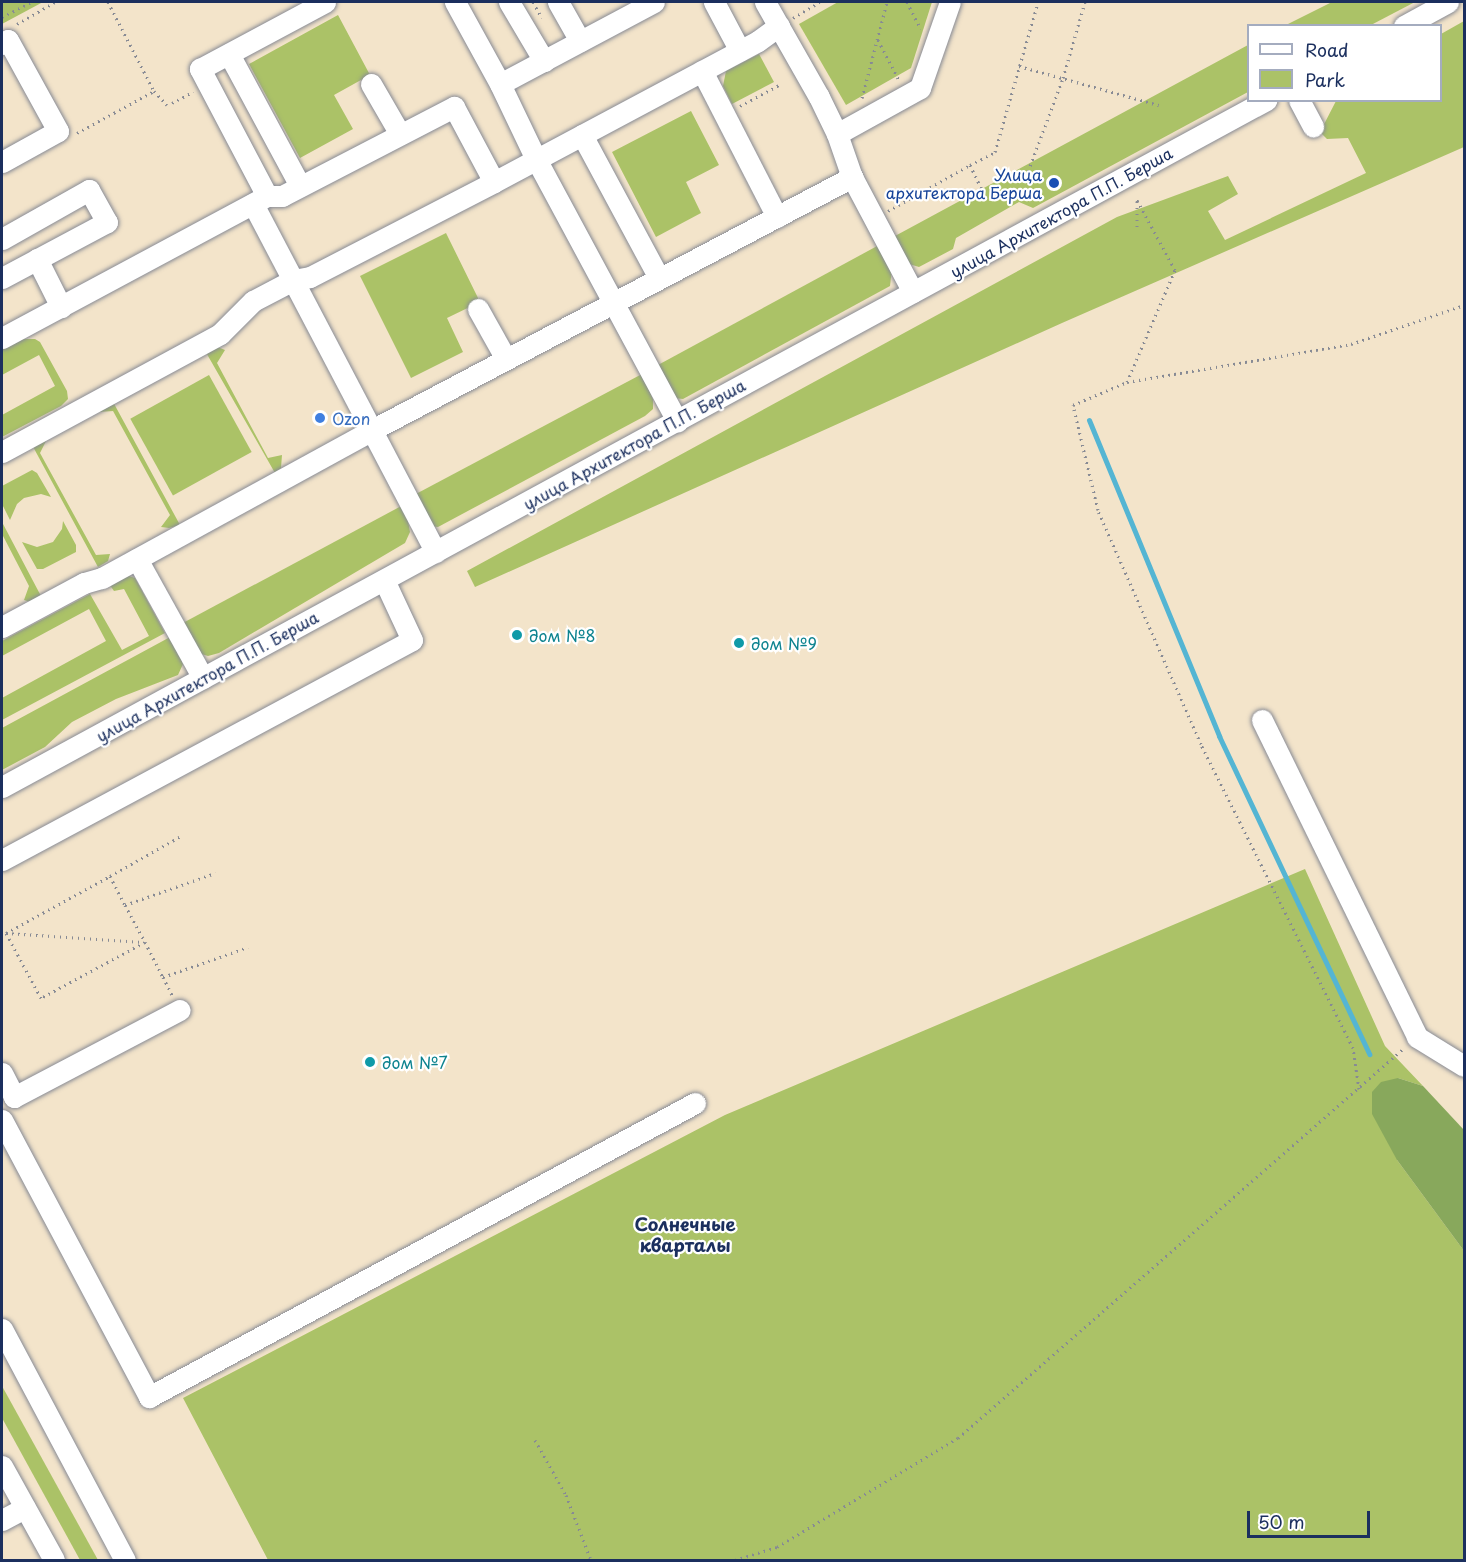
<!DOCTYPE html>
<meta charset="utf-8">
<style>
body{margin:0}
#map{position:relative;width:1466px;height:1562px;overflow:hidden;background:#f3e4ca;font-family:"Playpen Sans",sans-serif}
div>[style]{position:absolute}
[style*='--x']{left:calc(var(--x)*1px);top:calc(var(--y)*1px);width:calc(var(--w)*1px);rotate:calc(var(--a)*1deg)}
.green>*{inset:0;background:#abc267;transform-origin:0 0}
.forest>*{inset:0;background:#88a85c}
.stream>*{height:5px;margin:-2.5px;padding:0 2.5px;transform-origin:2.5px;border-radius:2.5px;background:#54b5d3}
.path>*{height:3px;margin-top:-1.5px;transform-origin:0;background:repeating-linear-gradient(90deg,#878a94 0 1.5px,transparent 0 6px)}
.roads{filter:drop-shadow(0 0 2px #878a94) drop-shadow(0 0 2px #878a94)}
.minor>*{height:21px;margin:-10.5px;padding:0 10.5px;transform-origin:10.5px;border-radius:10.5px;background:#fff}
.dots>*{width:16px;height:16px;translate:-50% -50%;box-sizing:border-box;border:3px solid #fff;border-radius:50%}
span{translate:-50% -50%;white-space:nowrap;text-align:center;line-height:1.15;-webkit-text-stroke:4.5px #fff;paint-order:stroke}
.transit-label{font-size:16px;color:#164399}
.right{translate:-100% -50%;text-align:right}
.street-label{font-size:16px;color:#1b2f5e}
.shop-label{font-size:16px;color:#366cbe}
.left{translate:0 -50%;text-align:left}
.culture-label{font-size:16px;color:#0d838f}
.neighbourhood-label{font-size:18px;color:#1b2f5e;font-weight:700}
.frame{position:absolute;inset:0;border:3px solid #1b2f5e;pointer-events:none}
.legend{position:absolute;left:1247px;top:24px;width:195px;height:78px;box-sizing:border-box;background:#fff;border:2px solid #a4acbf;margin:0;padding:8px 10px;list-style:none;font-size:18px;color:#1b2f5e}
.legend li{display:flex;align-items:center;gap:12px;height:30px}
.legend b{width:30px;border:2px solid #a4acbf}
.scale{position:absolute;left:1247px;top:1511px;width:123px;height:27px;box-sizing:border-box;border:3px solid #1b2f5e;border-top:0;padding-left:8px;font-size:18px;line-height:21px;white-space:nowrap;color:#1b2f5e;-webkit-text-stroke:4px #fff;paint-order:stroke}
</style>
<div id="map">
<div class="green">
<div style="clip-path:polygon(2px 2px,43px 2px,2px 24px)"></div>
<div style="clip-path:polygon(838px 2px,932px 2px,911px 68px,846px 105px,799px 24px)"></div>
<div style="clip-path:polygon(1332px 2px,1415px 2px,1371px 25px,1286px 25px)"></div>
<div style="clip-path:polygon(338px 15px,370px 75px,334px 95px,353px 129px,300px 158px,249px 64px)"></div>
<div style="clip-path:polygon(1464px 21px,1464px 147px,1062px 323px,475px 587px,467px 571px,1117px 217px,1228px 176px,1238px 194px,1208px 211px,1225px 240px,1366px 173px,1348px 138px,1327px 139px,1320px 132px,1336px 101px,1440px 100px,1441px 34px)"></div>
<div style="clip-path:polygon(1248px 45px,1248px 92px,1033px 208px,1019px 202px,956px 238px,953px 249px,919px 267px,909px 264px,895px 236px)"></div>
<div style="clip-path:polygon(759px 54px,774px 82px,732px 104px,723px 86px,726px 71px)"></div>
<div style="clip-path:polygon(691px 111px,719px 165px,686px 182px,701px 213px,656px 237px,612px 152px)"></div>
<div style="clip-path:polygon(446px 233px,480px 302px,447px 318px,463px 352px,411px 378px,360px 276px)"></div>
<div style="clip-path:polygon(879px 245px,892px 269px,890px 286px,683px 399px,674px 398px,658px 365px)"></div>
<div style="clip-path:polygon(22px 339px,35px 339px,40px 342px,67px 391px,68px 399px,61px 406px,2px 437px,2px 415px,55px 386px,39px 355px,2px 375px,2px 350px)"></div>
<div style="clip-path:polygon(215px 346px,225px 350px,217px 363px,268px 458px,282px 455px,281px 468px,275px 473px,204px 349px)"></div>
<div style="clip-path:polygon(642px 374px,653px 399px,653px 409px,645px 416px,438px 527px,430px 526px,414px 495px)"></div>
<div style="left:209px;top:375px;width:88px;height:90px;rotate:61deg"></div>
<div style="clip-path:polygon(112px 400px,180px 525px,169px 528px,161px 527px,170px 515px,113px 411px,98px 412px)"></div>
<div style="clip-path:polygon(42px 439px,46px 441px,40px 453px,96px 555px,110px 554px,108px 561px,98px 567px,31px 443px)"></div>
<div style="clip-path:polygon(32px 470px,37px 473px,51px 497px,41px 494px,24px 498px,17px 504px,10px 520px,2px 504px,2px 486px)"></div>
<div style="clip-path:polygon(405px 504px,410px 532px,405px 543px,219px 653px,208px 656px,198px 653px,181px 624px)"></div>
<div style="clip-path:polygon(63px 521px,76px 545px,76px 552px,43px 569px,37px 569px,22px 542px,37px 547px,53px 542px,62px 529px)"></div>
<div style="clip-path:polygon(2px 522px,42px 598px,30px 602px,24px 600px,29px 586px,2px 534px)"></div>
<div style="clip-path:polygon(126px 575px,135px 578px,165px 633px,2px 720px,2px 698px,106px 641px,89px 609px,2px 656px,2px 641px,90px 594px,122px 650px,149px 636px,124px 589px,114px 591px,109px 584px)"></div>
<div style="clip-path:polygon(172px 636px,183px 664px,178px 675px,116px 699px,72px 722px,45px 747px,2px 770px,2px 728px)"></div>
<div style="clip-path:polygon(1305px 869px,1385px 1046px,1423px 1086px,1398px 1078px,1397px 1160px,1464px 1251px,1464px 1560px,268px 1560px,183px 1398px,725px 1115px)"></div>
<div style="clip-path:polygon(2px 1386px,98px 1560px,80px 1560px,2px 1418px)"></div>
</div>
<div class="forest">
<div style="clip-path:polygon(1398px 1078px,1423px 1086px,1464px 1130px,1464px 1251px,1397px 1160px,1372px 1114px,1372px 1092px,1381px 1082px)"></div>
</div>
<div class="stream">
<div style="--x:1089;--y:420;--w:342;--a:67.6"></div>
<div style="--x:1219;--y:736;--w:352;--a:64.7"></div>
</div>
<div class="path">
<div style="--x:108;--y:2;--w:100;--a:62.7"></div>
<div style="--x:154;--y:91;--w:19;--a:47"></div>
<div style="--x:533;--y:2;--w:18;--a:61"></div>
<div style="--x:907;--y:2;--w:30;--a:63"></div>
<div style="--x:2;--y:17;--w:33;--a:-27"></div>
<div style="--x:793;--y:18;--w:31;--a:-31"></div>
<div style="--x:17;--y:24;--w:44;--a:-30.1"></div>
<div style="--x:878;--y:40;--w:45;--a:62.3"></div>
<div style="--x:1019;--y:66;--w:145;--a:15.6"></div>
<div style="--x:862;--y:98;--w:99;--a:-75.4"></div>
<div style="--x:172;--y:103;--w:24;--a:-28"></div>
<div style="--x:740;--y:106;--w:47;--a:-28.2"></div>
<div style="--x:77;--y:133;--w:88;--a:-28.6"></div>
<div style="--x:970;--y:165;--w:28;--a:-27"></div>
<div style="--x:995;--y:152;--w:156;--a:-74"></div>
<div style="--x:1026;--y:177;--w:106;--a:-69.5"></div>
<div style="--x:1063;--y:78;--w:79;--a:-73.9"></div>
<div style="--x:1137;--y:201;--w:26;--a:90"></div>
<div style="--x:888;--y:211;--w:94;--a:-29.3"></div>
<div style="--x:970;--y:165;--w:37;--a:64"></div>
<div style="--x:1127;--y:382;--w:122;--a:-66.8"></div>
<div style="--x:1175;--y:270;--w:80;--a:-118.5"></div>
<div style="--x:110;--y:876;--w:81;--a:-29.4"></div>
<div style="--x:125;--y:905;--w:96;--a:-19.6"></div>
<div style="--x:6;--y:933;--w:137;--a:3.8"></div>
<div style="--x:145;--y:942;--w:118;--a:151.7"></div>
<div style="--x:41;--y:998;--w:74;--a:-118.3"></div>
<div style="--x:6;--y:933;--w:119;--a:-28.7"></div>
<div style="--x:110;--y:876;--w:33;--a:63"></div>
<div style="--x:125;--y:905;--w:42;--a:61.6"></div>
<div style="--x:145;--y:942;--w:39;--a:63"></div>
<div style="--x:163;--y:977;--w:20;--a:63"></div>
<div style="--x:163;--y:977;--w:90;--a:-19.4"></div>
<div style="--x:1359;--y:1089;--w:41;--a:-98.3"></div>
<div style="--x:1353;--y:1048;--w:340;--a:-116.6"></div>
<div style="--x:1201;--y:744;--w:256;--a:-113.8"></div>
<div style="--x:1098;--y:510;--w:108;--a:-103.4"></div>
<div style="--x:1073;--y:405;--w:59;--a:-23.1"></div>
<div style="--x:1127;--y:382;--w:227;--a:-9.6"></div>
<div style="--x:1351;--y:344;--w:120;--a:-19"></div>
<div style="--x:535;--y:1440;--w:63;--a:60.6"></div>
<div style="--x:566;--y:1495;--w:70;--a:69"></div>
<div style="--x:735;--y:1560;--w:44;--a:-17.2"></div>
<div style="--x:777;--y:1547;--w:211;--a:-31.1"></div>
<div style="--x:958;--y:1438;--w:592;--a:-41.17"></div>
</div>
<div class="roads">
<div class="minor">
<div style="--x:455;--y:2;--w:94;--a:61.2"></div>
<div style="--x:509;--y:2;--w:69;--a:59.3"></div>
<div style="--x:558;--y:2;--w:45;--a:60.6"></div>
<div style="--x:654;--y:2;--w:174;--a:152"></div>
<div style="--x:500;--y:84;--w:83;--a:64.4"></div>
<div style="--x:536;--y:159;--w:298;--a:61.7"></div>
<div style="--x:714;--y:2;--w:55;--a:62"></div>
<div style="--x:765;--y:2;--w:109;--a:60.4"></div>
<div style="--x:819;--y:97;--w:41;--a:64.1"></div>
<div style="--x:837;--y:134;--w:46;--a:70.8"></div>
<div style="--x:852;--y:177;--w:130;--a:62.1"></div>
<div style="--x:1404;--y:26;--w:50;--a:-28.6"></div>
<div style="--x:2;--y:44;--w:7;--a:-34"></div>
<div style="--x:8;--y:40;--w:104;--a:61.2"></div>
<div style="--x:58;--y:131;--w:64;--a:151"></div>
<div style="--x:229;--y:54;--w:150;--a:61.7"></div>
<div style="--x:702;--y:71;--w:164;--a:62.8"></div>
<div style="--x:371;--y:84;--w:58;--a:59.9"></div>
<div style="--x:1299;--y:100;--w:30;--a:62"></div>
<div style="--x:837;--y:134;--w:95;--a:-29"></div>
<div style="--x:920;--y:88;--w:91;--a:-70.8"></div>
<div style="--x:582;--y:135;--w:162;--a:61.7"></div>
<div style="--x:267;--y:196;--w:144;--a:-117.8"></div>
<div style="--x:200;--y:69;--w:142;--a:-28.2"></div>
<div style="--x:253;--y:204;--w:393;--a:62.3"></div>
<div style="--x:2;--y:239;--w:100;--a:-29.4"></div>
<div style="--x:89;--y:190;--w:37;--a:61"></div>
<div style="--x:107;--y:222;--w:119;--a:151.9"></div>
<div style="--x:37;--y:259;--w:54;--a:63.4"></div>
<div style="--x:478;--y:309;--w:57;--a:60.8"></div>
<div style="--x:2;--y:338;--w:301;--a:-28.2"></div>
<div style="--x:267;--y:196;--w:15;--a:0"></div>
<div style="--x:282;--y:196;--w:194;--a:-27.4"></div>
<div style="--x:454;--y:107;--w:85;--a:61.9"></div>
<div style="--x:2;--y:452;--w:248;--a:-28.4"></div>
<div style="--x:220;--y:334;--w:47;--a:-45"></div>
<div style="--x:253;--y:301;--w:45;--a:-27.7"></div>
<div style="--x:293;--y:280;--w:17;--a:-10"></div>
<div style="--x:310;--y:277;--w:207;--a:-27.3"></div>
<div style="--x:494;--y:182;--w:299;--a:-28.1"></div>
<div style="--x:758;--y:41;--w:26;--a:-36"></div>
<div style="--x:137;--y:559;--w:136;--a:61"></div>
<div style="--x:2;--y:627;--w:93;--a:-28.2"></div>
<div style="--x:84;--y:583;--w:19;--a:-16"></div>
<div style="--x:102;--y:578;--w:308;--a:-28.7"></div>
<div style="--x:372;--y:430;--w:543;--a:-27.79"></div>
<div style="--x:1262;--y:720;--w:353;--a:63.9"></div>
<div style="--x:1417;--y:1037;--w:55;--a:31.7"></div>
<div style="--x:2;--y:787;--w:1439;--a:-28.52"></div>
<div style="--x:2;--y:860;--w:465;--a:-28.2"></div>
<div style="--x:412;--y:640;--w:66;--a:-115"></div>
<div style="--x:2;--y:1073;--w:27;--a:63"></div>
<div style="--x:14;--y:1097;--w:187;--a:-27.7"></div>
<div style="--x:2;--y:1120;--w:314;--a:62"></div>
<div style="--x:149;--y:1397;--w:620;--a:-28.3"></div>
<div style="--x:2;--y:1329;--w:262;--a:62"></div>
<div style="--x:2;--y:1466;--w:107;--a:61"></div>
<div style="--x:2;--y:1520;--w:26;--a:-28"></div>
</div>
</div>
<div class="dots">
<div style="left:1054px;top:183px;background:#1a4fb4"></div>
<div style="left:320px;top:418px;background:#3f7fe0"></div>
<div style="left:517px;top:635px;background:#0f9aa8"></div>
<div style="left:739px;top:643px;background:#0f9aa8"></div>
<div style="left:370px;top:1062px;background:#0f9aa8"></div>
</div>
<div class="transit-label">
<span class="right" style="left:1042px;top:183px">Улица<br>архитектора Берша</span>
</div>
<div class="street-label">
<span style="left:1061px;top:212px;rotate:-29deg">улица Архитектора П.П. Берша</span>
<span style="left:634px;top:444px;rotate:-29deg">улица Архитектора П.П. Берша</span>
<span style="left:207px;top:676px;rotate:-29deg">улица Архитектора П.П. Берша</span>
</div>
<div class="shop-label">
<span class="left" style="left:332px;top:418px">Ozon</span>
</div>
<div class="culture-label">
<span class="left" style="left:529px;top:635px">дом №8</span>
<span class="left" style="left:751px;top:643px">дом №9</span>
<span class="left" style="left:382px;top:1062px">дом №7</span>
</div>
<div class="neighbourhood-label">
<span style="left:685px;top:1235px">Солнечные<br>кварталы</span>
</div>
<div class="frame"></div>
<ul class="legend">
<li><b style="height:8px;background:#fff"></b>Road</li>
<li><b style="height:16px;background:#abc267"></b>Park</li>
</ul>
<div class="scale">50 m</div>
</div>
